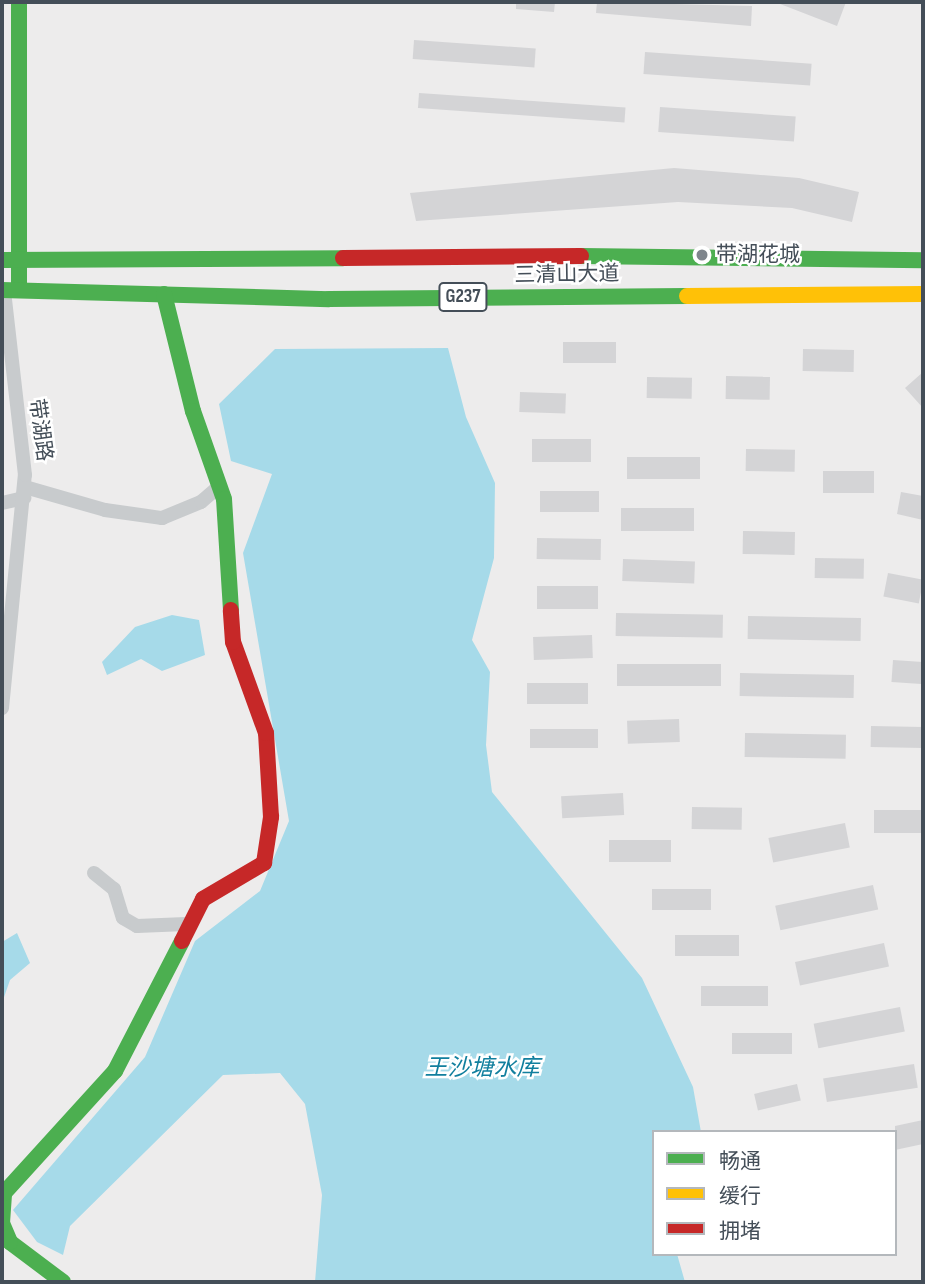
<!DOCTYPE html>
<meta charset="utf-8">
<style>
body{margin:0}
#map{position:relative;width:925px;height:1284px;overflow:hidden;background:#edecec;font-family:"Sofia Sans Condensed","Noto Sans SC",sans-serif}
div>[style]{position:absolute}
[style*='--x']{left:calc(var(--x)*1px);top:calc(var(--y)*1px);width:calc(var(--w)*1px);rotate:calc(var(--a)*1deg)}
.water>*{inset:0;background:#a6dae9}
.building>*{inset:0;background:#d4d4d6;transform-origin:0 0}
.street>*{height:14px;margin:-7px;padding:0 7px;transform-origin:7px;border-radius:7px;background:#c8cbcd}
.fast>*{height:16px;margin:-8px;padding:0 8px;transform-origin:8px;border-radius:8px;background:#4caf50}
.slow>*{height:16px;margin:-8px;padding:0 8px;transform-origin:8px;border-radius:8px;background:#ffc107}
.jam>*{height:16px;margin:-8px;padding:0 8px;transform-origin:8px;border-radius:8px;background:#c62828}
.dots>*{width:19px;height:19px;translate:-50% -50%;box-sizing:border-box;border:4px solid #fff;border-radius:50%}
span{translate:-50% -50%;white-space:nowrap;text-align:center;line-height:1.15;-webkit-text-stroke:5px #fff;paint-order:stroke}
.shield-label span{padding:2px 5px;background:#fff;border:2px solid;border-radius:5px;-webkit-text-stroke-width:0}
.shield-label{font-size:19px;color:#444e58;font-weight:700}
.poi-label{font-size:21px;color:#444e58}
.left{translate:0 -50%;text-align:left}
.street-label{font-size:21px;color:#444e58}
.water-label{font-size:23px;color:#117f9e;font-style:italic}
.frame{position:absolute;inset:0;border:4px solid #444e58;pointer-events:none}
.legend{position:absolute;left:652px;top:1130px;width:245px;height:126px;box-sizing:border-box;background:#fff;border:2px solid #b4b8bc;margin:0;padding:9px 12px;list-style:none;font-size:21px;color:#444e58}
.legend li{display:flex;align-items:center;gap:14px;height:35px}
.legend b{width:35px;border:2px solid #b4b8bc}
</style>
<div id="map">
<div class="water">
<div style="clip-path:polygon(448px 348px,466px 417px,495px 483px,494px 558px,472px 640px,490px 672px,486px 745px,492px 792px,642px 978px,693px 1087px,701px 1132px,654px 1132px,654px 1254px,677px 1254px,685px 1282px,315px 1282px,322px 1195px,305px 1104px,280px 1073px,223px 1075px,70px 1226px,63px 1255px,37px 1242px,13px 1210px,145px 1057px,195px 941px,260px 891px,289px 821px,243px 553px,272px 474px,231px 461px,219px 404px,275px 349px)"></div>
<div style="clip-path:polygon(172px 615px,199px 620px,205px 655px,162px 671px,141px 659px,107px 675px,102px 662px,135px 627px)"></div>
<div style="clip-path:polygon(17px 933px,30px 963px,10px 980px,2px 1003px,2px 942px)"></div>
</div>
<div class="building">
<div style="clip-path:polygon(516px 2px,555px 2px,554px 12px,516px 9px)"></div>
<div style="clip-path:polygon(597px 2px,752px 6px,751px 26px,596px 13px)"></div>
<div style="clip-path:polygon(775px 2px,846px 2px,837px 26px)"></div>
<div style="left:414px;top:40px;width:122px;height:19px;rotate:4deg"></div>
<div style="left:645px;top:52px;width:167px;height:22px;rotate:4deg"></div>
<div style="left:419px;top:93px;width:207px;height:15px;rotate:4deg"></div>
<div style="left:660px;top:107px;width:136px;height:25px;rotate:4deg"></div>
<div style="clip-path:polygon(674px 168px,799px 178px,859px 192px,852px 222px,792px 208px,678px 202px,416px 221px,410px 193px)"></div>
<div style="left:616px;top:342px;width:21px;height:53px;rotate:90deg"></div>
<div style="left:803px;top:349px;width:51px;height:22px;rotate:1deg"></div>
<div style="clip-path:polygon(923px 372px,923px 408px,905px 388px)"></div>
<div style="left:726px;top:376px;width:44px;height:23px;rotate:1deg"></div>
<div style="left:647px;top:377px;width:45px;height:21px;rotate:1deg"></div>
<div style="left:520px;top:392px;width:46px;height:20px;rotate:2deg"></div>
<div style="left:591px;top:439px;width:23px;height:59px;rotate:90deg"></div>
<div style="left:746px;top:449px;width:49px;height:22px;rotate:1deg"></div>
<div style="left:627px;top:457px;width:73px;height:22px"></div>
<div style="left:823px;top:471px;width:51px;height:22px"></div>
<div style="left:540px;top:491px;width:59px;height:21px"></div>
<div style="clip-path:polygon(901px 492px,923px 496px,923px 520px,897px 514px)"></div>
<div style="left:694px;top:508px;width:23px;height:73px;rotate:90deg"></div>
<div style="left:743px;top:531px;width:52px;height:23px;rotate:1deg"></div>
<div style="left:537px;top:538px;width:64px;height:21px;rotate:1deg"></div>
<div style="left:815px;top:558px;width:49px;height:20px;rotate:1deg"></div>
<div style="left:623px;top:559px;width:72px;height:22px;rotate:2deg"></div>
<div style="left:888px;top:573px;width:36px;height:24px;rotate:11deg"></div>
<div style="left:598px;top:586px;width:23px;height:61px;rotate:90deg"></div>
<div style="left:616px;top:613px;width:107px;height:23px;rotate:1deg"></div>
<div style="left:748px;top:616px;width:113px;height:23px;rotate:1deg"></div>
<div style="left:592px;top:635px;width:23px;height:59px;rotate:88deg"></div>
<div style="left:893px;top:660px;width:30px;height:22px;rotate:4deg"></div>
<div style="left:721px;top:664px;width:22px;height:104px;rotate:90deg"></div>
<div style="left:740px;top:673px;width:114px;height:23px;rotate:1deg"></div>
<div style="left:527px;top:683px;width:61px;height:21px"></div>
<div style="left:679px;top:719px;width:23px;height:52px;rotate:88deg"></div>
<div style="left:871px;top:726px;width:52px;height:21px;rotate:1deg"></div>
<div style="left:598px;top:729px;width:19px;height:68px;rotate:90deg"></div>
<div style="left:745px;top:733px;width:101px;height:24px;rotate:1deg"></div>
<div style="left:623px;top:793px;width:22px;height:62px;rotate:87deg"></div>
<div style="left:692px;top:807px;width:50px;height:22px;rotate:1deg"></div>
<div style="left:923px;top:810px;width:23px;height:49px;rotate:90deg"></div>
<div style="left:845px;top:823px;width:25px;height:78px;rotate:79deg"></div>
<div style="left:609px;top:840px;width:62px;height:22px"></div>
<div style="left:873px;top:885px;width:25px;height:100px;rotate:78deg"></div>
<div style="left:652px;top:889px;width:59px;height:21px"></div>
<div style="left:675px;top:935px;width:64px;height:21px"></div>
<div style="left:884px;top:943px;width:24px;height:91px;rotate:78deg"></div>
<div style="left:701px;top:986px;width:67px;height:20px"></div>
<div style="left:900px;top:1007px;width:25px;height:88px;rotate:79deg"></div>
<div style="left:732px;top:1033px;width:60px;height:21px"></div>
<div style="left:914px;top:1064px;width:24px;height:92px;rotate:81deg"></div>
<div style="left:797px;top:1084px;width:17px;height:44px;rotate:77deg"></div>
<div style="clip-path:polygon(923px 1120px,923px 1144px,895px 1150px,895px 1126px)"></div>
</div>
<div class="street">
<div style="--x:25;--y:487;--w:83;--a:16"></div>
<div style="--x:105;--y:510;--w:58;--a:8"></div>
<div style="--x:162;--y:518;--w:42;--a:-22.3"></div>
<div style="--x:201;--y:502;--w:23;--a:-41"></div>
<div style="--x:2;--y:503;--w:23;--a:-13"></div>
<div style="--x:2;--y:708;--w:234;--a:-84.4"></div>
<div style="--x:25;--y:475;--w:186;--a:-96.5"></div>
<div style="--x:94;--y:873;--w:26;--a:39"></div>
<div style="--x:114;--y:889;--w:30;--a:73"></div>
<div style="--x:123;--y:918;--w:16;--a:30"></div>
<div style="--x:137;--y:926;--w:49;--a:-2.3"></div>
</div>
<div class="fast">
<div style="--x:19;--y:2;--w:288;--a:90"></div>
<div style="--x:581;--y:256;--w:342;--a:0.7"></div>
<div style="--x:2;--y:260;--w:341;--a:-0.3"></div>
<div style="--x:2;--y:290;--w:327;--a:1.6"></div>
<div style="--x:329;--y:299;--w:358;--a:-0.5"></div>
<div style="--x:164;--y:294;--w:121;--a:76.1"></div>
<div style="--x:193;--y:411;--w:93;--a:70.6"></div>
<div style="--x:224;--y:499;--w:111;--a:86.4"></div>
<div style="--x:63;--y:1282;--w:66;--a:-143"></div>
<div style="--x:10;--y:1242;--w:21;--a:-113"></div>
<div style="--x:2;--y:1223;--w:30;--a:-86"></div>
<div style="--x:4;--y:1193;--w:165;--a:-47.7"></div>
<div style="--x:115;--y:1071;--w:146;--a:-62.7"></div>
</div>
<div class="slow">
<div style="--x:687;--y:296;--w:236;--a:-0.5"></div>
</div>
<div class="jam">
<div style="--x:343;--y:258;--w:238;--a:-0.5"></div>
<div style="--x:182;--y:941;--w:47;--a:-63.4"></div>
<div style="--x:203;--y:899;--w:71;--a:-30.5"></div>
<div style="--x:264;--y:863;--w:47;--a:-81.3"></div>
<div style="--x:271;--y:817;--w:84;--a:-93.4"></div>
<div style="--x:266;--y:733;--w:97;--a:-109.9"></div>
<div style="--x:233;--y:642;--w:32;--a:-94"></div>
</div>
<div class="dots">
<div style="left:702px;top:255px;background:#7f858c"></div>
</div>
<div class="shield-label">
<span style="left:463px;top:297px">G237</span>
</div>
<div class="poi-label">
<span class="left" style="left:716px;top:255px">带湖花城</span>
</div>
<div class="street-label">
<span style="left:567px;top:275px;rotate:-1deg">三清山大道</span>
<span style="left:40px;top:430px;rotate:82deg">带湖路</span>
</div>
<div class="water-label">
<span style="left:482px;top:1068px">王沙塘水库</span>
</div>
<div class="frame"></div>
<ul class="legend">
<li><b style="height:9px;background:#4caf50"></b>畅通</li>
<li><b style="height:9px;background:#ffc107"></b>缓行</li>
<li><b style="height:9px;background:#c62828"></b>拥堵</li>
</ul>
</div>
